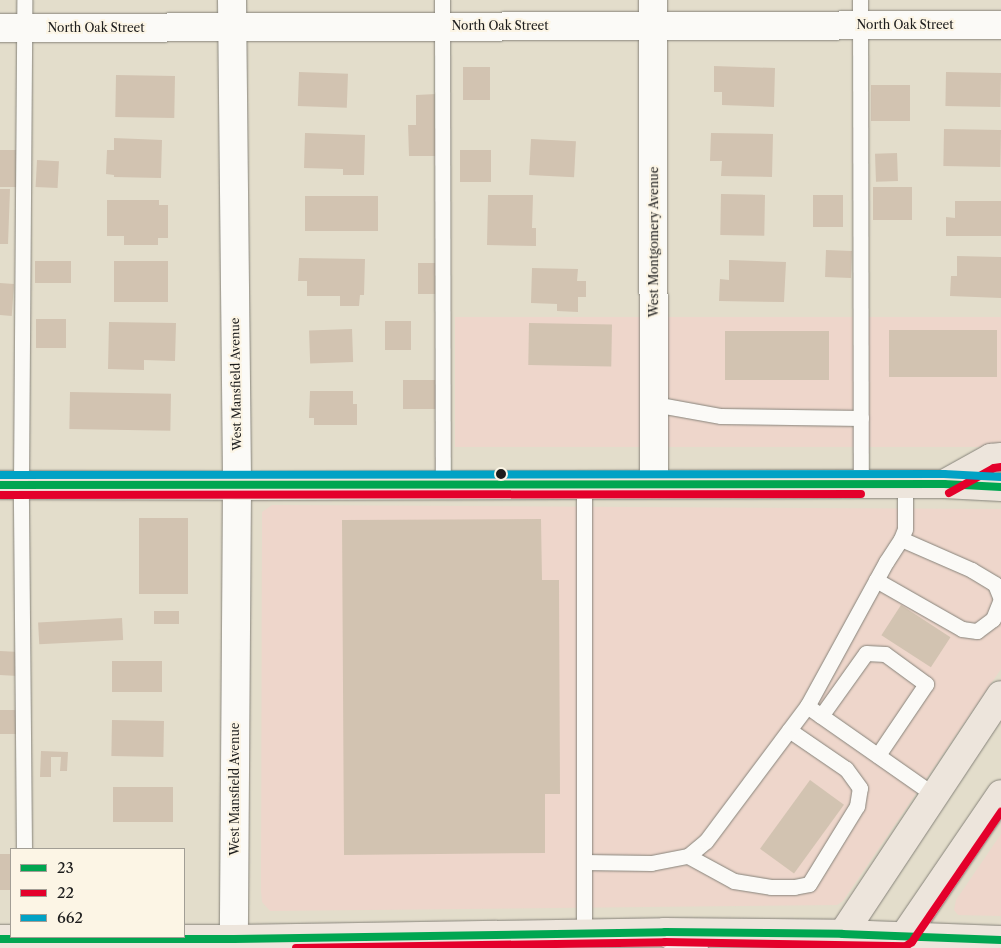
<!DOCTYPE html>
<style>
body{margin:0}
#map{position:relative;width:1001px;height:948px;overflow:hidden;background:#e3ddcb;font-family:"Libre Caslon Text",serif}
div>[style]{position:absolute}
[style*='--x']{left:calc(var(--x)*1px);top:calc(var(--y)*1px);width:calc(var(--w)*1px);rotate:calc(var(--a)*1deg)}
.built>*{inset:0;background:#eed6cb;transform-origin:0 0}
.building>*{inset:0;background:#d2c3b1;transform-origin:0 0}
.roads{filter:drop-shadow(0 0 1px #86837a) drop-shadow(0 0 1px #86837a)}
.lane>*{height:15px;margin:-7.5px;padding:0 7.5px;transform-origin:7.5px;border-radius:7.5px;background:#fbfaf7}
.street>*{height:28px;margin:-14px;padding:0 14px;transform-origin:14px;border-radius:14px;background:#fbfaf7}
.secondary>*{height:28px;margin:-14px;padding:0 14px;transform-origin:14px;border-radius:14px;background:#f5f1ed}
.primary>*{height:28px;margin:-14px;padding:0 14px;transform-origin:14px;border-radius:14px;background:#ede5dc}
.bus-1>*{height:8px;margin:-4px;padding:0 4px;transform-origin:4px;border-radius:4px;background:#00a651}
.bus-2>*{height:8px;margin:-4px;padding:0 4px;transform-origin:4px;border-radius:4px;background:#e4002b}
.bus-3>*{height:8px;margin:-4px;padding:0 4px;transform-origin:4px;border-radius:4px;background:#01a2c5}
.dots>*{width:14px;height:14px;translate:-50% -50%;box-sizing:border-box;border:2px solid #fcf5e5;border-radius:50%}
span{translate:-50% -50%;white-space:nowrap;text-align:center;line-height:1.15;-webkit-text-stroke:4px #fcf5e5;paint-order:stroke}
.street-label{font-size:12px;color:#1c1c1c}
.legend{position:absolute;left:10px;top:848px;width:175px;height:90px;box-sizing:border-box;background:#fcf5e5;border:1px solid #a29e95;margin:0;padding:6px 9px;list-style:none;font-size:15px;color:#1c1c1c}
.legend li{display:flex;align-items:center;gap:10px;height:25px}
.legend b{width:25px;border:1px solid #a29e95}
</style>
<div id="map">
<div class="built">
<div style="left:1001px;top:317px;width:130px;height:546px;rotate:90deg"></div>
<div style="clip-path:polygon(272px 505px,1001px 509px,1001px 669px,843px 901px,837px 905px,270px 911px,262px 902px,261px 891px,262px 512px)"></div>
<div style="clip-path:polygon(1001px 834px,1001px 916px,958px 915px,954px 910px,956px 900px)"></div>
</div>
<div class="building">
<div style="clip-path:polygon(714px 66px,775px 68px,774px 107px,722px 105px,722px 92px,714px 92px)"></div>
<div style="left:463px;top:67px;width:27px;height:33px"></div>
<div style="left:299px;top:72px;width:49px;height:34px;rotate:2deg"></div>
<div style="left:946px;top:72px;width:55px;height:34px;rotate:1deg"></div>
<div style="left:116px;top:75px;width:59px;height:42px;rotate:1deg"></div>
<div style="left:871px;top:85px;width:39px;height:36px"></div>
<div style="clip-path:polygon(436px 94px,436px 156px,409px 156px,408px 125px,416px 125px,416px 95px)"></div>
<div style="left:944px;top:129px;width:57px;height:37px;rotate:1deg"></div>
<div style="clip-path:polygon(305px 133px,365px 135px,364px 175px,343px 175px,343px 169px,304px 168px)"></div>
<div style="clip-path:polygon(711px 133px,773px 134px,772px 177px,721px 176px,722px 161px,710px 161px)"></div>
<div style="clip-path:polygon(114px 138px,162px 140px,161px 178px,114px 177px,114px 175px,106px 174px,107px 150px,114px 150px)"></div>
<div style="left:531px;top:139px;width:45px;height:36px;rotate:3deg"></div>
<div style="left:0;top:150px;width:17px;height:37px"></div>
<div style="left:460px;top:150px;width:31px;height:32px"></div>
<div style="left:897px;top:153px;width:28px;height:22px;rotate:88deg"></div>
<div style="left:37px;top:160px;width:22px;height:27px;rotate:3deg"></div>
<div style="left:873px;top:187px;width:39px;height:33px"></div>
<div style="clip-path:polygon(0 189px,10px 189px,8px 244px,0 244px)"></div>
<div style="left:721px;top:194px;width:44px;height:41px;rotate:1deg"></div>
<div style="clip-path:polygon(488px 195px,533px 195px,532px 228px,536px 228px,536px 246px,487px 245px)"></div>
<div style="left:813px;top:195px;width:30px;height:32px"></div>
<div style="left:305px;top:196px;width:73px;height:35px"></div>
<div style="clip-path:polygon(107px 200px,159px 200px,159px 205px,168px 205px,168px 238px,158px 238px,158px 245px,124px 245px,124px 236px,107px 236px)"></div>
<div style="clip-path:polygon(955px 201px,1001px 201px,1001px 236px,946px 236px,946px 217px,955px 218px)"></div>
<div style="left:826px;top:250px;width:26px;height:27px;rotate:2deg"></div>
<div style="clip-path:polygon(957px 256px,1001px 257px,1001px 298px,950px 296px,951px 276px,957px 276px)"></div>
<div style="clip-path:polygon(299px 258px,365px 259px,364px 295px,360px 295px,359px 306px,340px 306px,340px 296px,307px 296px,307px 281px,298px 281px)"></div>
<div style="clip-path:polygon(729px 260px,786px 262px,784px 302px,719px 301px,720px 279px,729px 280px)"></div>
<div style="left:35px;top:261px;width:36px;height:22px"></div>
<div style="left:114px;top:261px;width:54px;height:41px"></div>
<div style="left:418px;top:263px;width:20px;height:31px"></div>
<div style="clip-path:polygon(532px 268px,578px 269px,577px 281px,586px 281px,586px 297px,578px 297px,578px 312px,557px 311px,557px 304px,531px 303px)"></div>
<div style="left:0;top:283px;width:14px;height:32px;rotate:4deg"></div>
<div style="left:36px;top:319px;width:30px;height:29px"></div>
<div style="left:385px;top:321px;width:26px;height:29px"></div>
<div style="clip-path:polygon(109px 322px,176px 323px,175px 361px,144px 360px,144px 370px,108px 369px)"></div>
<div style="left:529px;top:323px;width:83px;height:42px;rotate:1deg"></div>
<div style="left:352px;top:329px;width:33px;height:43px;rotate:88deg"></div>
<div style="left:889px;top:330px;width:108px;height:47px"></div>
<div style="left:725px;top:331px;width:104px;height:49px"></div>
<div style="left:403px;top:380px;width:33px;height:29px"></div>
<div style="clip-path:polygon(310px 391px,353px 391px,353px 404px,357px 404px,357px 425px,314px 425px,314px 418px,309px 418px)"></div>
<div style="left:70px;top:392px;width:101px;height:37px;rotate:1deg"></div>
<div style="left:139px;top:518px;width:49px;height:76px"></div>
<div style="clip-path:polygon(541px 519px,542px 580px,559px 580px,560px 794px,545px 794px,545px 853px,344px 855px,342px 520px)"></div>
<div style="left:901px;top:605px;width:59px;height:36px;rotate:33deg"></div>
<div style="left:154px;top:611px;width:25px;height:13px"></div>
<div style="left:122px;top:618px;width:22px;height:84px;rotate:87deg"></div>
<div style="left:0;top:651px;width:19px;height:24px;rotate:3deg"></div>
<div style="left:112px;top:661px;width:50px;height:31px"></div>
<div style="left:0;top:710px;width:16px;height:24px"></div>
<div style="left:112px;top:720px;width:52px;height:36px;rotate:1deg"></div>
<div style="clip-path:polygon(41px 751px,68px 752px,67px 771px,60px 771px,61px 757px,51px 757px,51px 777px,40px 777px)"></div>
<div style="left:810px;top:780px;width:42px;height:85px;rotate:36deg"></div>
<div style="left:113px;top:787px;width:60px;height:35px"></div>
<div style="left:0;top:854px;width:11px;height:36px"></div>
</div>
<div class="roads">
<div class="lane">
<div style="--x:442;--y:0;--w:485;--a:89.9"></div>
<div style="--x:860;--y:0;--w:484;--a:89.9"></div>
<div style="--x:654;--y:404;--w:68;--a:10.2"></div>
<div style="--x:721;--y:416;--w:140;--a:0.8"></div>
<div style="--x:584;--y:484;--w:449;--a:90"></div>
<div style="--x:905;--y:484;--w:45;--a:90"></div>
<div style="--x:905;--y:529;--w:11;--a:112"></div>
<div style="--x:901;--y:539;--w:27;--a:123"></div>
<div style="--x:886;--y:562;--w:164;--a:118.7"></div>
<div style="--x:807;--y:706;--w:155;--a:35"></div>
<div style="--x:876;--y:580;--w:99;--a:29.7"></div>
<div style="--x:962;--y:629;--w:15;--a:8"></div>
<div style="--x:977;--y:631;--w:20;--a:-37"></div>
<div style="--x:993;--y:619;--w:22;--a:-68"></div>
<div style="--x:1001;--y:599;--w:16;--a:-112"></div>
<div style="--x:995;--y:584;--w:27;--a:-149"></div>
<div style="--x:972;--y:570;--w:77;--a:-156.4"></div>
<div style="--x:821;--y:716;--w:77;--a:-54.5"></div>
<div style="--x:866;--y:653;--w:19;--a:3"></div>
<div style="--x:885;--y:654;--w:51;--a:36.2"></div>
<div style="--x:926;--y:684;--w:86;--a:124.1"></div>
<div style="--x:24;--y:849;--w:364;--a:-90.5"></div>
<div style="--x:21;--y:485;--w:485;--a:-89.6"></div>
<div style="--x:688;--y:856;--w:52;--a:28.5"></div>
<div style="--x:734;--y:881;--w:37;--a:9"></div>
<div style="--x:771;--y:887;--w:23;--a:0"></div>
<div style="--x:794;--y:887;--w:15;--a:-11"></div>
<div style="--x:809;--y:884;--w:92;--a:-58.4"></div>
<div style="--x:857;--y:806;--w:18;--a:-81"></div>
<div style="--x:860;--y:788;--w:24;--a:-126"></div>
<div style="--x:846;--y:769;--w:69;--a:-145.6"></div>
<div style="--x:584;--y:862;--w:67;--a:0.9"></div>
<div style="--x:651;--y:863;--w:38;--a:-11"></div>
<div style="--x:688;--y:856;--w:23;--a:-40"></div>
<div style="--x:706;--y:841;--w:169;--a:-53.2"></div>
</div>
<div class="street">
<div style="--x:232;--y:0;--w:486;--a:89.4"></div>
<div style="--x:237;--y:486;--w:462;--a:90.4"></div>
<div style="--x:653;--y:0;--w:484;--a:89.9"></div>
<div style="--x:0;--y:28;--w:1001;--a:-0.17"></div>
</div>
<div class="secondary">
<div style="--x:665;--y:932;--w:33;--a:29"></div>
</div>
<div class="primary">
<div style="--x:944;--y:484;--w:54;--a:-29"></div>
<div style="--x:991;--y:458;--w:10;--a:-6"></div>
<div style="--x:0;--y:485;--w:237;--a:0.2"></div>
<div style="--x:237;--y:486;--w:624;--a:-0.18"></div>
<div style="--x:861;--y:484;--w:83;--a:0"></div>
<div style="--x:944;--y:484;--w:57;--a:3"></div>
<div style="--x:0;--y:939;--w:234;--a:0"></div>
<div style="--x:234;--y:939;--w:431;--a:-0.9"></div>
<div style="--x:665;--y:932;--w:177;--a:0.6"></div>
<div style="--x:842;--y:934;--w:159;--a:2.2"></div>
<div style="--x:834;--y:947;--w:302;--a:-56.5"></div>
<div style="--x:896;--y:948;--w:186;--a:-55.7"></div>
</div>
</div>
<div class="bus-1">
<div style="--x:0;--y:485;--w:944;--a:-0.06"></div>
<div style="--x:944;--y:484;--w:57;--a:3"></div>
<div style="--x:0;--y:939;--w:234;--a:0"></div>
<div style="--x:234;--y:939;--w:431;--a:-0.9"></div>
<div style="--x:665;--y:932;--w:177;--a:0.6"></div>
<div style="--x:842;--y:934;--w:159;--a:2.2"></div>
</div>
<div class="bus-2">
<div style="--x:949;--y:493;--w:51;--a:-29.1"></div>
<div style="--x:994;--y:468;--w:7;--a:-8"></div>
<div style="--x:0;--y:495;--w:861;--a:-0.07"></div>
<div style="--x:296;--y:948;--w:369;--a:-0.9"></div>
<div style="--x:665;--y:942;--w:241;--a:1"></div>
<div style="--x:906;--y:946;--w:7;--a:-34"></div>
<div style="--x:912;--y:942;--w:158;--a:-55.6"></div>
</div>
<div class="bus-3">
<div style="--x:0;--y:475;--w:944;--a:-0.06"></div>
<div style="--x:944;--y:474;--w:57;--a:3"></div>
</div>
<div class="dots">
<div style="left:501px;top:474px;background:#1c1c1c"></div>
</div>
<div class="street-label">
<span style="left:905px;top:25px">North Oak Street</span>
<span style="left:500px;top:26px">North Oak Street</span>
<span style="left:96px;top:28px">North Oak Street</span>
<span style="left:654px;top:242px;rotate:-90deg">West Montgomery Avenue</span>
<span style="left:236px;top:384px;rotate:-91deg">West Mansfield Avenue</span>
<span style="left:235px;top:789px;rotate:-90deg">West Mansfield Avenue</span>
</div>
<ul class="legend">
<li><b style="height:6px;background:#00a651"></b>23</li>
<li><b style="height:6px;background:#e4002b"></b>22</li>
<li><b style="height:6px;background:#01a2c5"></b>662</li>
</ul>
</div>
